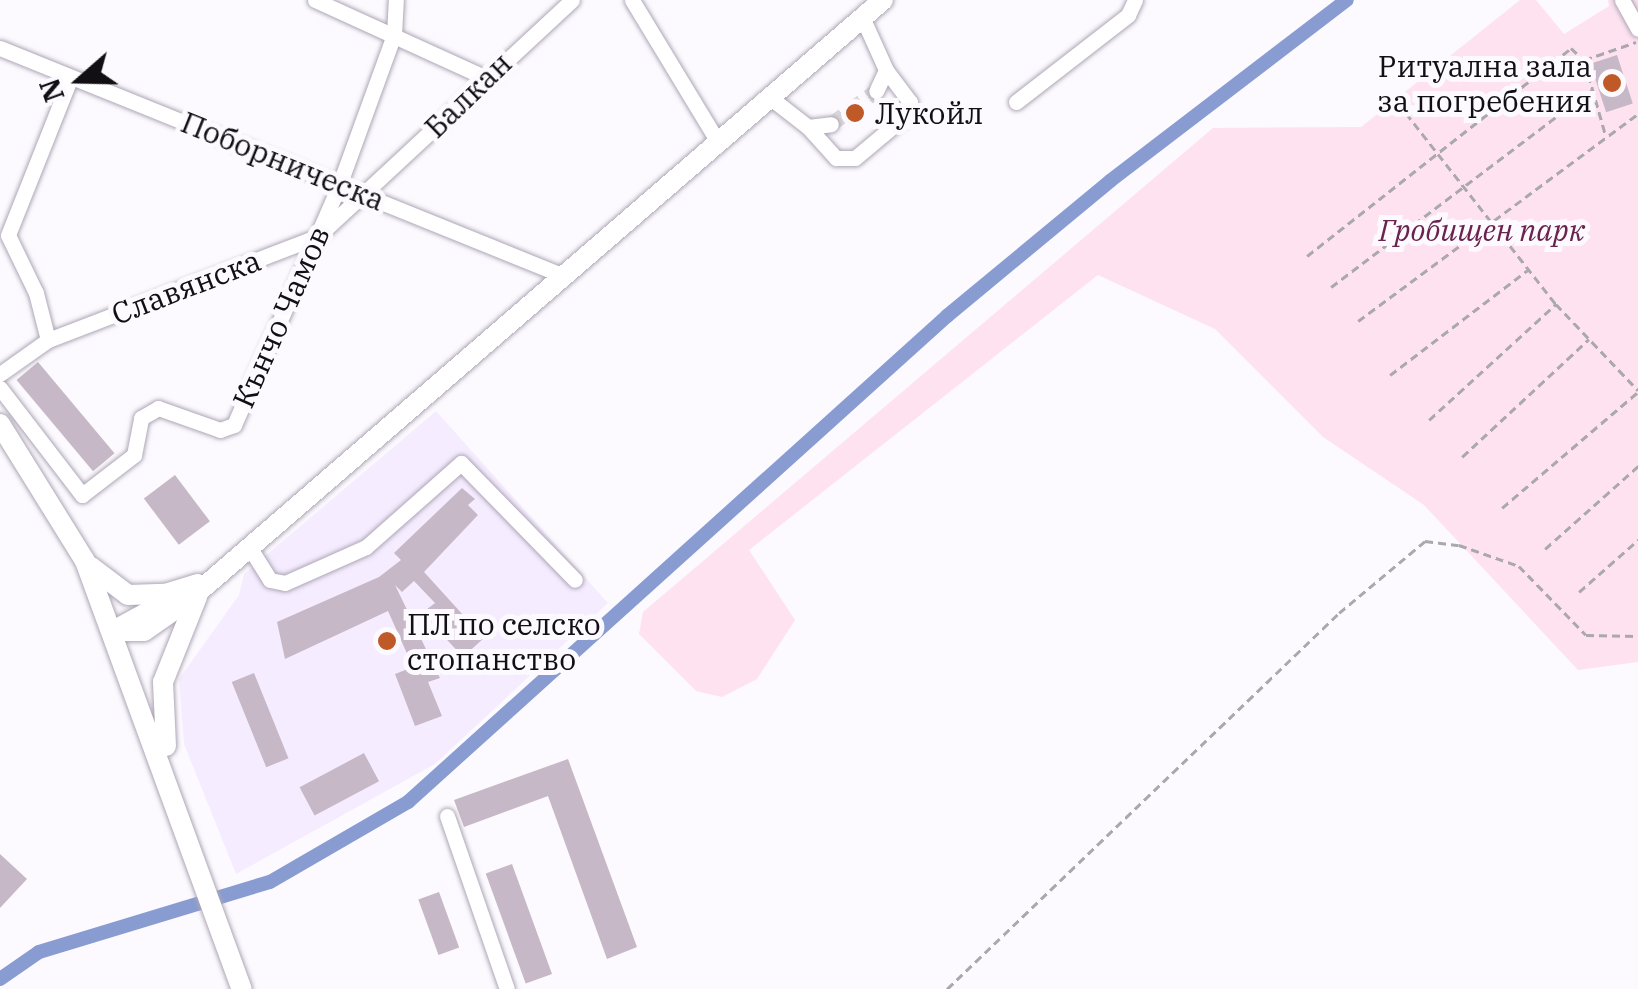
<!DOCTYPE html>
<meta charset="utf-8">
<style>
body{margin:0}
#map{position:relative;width:1638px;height:989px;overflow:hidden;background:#fcfafe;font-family:"IBM Plex Serif",serif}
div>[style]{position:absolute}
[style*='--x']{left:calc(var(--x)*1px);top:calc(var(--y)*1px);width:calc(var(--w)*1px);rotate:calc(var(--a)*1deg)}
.built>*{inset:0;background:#f5ecff}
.green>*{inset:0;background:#fee2f0}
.canal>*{height:14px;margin:-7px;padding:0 7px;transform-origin:7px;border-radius:7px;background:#889cd2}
.building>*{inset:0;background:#c6b8c6;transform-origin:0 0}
.minor-tunnel>*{height:15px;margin-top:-7.5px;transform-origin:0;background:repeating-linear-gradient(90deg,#d9d7db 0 15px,transparent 0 23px)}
.path>*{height:2.5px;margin-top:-1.25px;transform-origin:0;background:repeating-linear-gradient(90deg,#aaa8ad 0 8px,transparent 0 13px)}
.roads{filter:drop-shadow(0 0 2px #aea6b6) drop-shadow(0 0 2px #aea6b6)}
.minor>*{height:15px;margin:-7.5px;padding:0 7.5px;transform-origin:7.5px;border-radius:7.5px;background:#fff}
.major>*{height:20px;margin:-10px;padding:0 10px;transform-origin:10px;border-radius:10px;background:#fff}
.dots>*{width:28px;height:28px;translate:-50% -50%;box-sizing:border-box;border:5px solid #fcfafe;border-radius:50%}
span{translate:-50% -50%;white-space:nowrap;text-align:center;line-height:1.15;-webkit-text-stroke:10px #fcfafe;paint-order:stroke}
.poi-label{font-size:30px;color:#110e14}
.right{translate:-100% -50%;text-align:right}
.left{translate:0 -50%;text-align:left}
.street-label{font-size:30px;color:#110e14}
.park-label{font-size:30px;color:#6a234e;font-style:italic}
.north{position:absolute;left:30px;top:30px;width:100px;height:100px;-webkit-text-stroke:8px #fcfafe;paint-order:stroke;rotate:250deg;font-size:28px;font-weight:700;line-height:40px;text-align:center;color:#110e14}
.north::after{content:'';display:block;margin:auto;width:35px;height:45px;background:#110e14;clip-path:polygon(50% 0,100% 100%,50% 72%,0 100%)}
</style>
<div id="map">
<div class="built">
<div style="clip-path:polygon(436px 411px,608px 603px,435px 764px,236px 874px,184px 744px,179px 679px,239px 595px,244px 574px)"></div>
</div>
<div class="green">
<div style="clip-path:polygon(1520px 0,1536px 0,1564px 34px,1609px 6px,1608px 0,1638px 0,1638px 662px,1578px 670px,1424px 505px,1323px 437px,1215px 329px,1098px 275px,749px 550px,795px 620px,757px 679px,722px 697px,696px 691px,639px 634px,643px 612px,1213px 128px,1361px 127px)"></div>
</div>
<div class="canal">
<div style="--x:0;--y:979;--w:47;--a:-34.7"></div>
<div style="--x:39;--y:952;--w:241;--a:-16.9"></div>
<div style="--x:270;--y:882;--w:160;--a:-30.1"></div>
<div style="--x:408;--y:802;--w:726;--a:-42.04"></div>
<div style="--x:947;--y:316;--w:212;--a:-39.6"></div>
<div style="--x:1110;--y:181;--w:298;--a:-37.4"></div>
</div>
<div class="building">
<div style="left:1617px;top:55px;width:51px;height:28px;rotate:72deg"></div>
<div style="left:38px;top:362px;width:119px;height:28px;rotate:50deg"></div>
<div style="left:175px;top:475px;width:58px;height:39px;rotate:53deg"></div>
<div style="clip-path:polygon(462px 488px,475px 499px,468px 505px,478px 515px,424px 572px,484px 638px,463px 657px,422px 613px,435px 603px,414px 581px,402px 592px,395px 585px,440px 678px,428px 682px,442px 716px,415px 726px,395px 674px,413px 667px,388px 611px,285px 659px,277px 622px,379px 577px,401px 560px,394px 553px)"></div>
<div style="left:254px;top:673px;width:92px;height:24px;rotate:68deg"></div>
<div style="left:364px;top:753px;width:32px;height:73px;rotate:62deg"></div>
<div style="clip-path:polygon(568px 759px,637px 947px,607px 959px,548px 796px,464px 827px,454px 800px)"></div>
<div style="clip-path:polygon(0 854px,27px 879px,0 908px)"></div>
<div style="left:512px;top:864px;width:117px;height:28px;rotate:70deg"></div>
<div style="left:439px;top:892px;width:59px;height:22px;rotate:70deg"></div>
</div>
<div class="minor-tunnel">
<div style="--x:831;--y:124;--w:56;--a:-36.3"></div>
</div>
<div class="path">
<div style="--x:1585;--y:62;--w:77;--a:74.2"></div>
<div style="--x:1406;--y:113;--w:243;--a:51.9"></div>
<div style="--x:1556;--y:304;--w:119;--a:46.4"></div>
<div style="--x:1307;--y:256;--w:336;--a:-38.2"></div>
<div style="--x:1571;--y:48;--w:18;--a:43"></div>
<div style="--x:1584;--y:60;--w:55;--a:-19.1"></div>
<div style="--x:1331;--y:287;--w:328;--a:-37.1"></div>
<div style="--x:1358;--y:321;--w:348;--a:-36.5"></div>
<div style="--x:1390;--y:375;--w:173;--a:-37.3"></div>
<div style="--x:1429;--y:420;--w:172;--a:-42.4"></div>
<div style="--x:1462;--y:457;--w:173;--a:-42.9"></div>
<div style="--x:1502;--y:508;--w:179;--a:-40.5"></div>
<div style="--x:1545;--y:549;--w:125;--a:-41.7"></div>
<div style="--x:1579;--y:592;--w:79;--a:-41.4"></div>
<div style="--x:947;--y:989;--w:543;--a:-43.81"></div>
<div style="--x:1339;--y:613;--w:112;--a:-39.9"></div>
<div style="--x:1425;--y:541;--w:34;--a:7"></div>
<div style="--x:1459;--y:545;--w:64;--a:19.3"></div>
<div style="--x:1519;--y:566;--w:96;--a:45.8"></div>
<div style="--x:1586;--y:635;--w:52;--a:1.1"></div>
</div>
<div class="roads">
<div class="minor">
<div style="--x:315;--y:0;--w:186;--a:24.5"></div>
<div style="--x:632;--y:0;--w:166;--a:58.8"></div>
<div style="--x:1622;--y:0;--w:33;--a:61"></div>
<div style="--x:863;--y:19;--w:56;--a:65.7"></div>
<div style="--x:886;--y:70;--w:23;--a:115"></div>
<div style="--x:0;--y:48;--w:608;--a:22.01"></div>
<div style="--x:772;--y:99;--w:46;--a:37.9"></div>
<div style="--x:808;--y:127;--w:23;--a:-7"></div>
<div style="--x:1016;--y:102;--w:142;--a:-37.8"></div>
<div style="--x:1128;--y:15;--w:17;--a:-65"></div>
<div style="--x:808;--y:127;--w:42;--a:47.9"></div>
<div style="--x:836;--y:158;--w:19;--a:0"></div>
<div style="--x:855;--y:158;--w:72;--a:-39.9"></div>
<div style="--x:910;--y:112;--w:10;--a:-90"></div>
<div style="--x:910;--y:102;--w:40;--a:-127"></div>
<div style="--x:48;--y:340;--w:49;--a:-104.3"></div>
<div style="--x:36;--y:293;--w:64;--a:-115.8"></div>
<div style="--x:8;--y:235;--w:170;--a:-68.3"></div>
<div style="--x:0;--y:374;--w:59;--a:-35.3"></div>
<div style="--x:48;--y:340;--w:288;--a:-21"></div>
<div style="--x:317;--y:237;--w:348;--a:-42.9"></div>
<div style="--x:0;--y:388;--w:135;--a:52.5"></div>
<div style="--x:82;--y:495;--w:66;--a:-37.6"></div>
<div style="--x:134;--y:455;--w:38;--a:-79"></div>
<div style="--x:141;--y:418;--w:20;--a:-30"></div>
<div style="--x:158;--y:408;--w:66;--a:19.5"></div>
<div style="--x:220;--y:430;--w:15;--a:-20"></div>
<div style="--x:234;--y:425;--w:264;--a:-66.3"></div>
<div style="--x:340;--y:183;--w:158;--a:-70"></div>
<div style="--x:394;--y:35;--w:35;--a:-87"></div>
<div style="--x:248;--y:545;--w:41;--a:57.8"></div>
<div style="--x:270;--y:580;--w:15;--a:11"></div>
<div style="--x:285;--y:583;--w:89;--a:-24"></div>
<div style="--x:366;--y:547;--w:127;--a:-41.5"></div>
<div style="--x:461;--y:463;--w:163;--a:45.7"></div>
<div style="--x:447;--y:816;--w:183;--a:70.9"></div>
</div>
<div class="major">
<div style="--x:0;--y:424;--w:161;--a:58.2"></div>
<div style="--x:85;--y:561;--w:456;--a:69.9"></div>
<div style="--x:91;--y:567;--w:46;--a:37.1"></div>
<div style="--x:128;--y:595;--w:37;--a:-2"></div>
<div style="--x:165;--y:594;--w:34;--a:-17"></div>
<div style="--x:113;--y:631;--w:31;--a:0"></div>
<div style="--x:144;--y:631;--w:56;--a:-34.8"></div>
<div style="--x:190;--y:599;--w:916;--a:-40.84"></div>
<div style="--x:113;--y:631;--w:63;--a:-28.6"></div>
<div style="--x:166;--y:746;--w:64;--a:-92.7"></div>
<div style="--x:163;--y:682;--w:92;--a:-68.2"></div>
</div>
</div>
<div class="dots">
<div style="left:1612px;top:83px;background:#bf5a28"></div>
<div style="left:855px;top:113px;background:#bf5a28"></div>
<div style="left:387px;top:641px;background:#bf5a28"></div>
</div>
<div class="poi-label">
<span class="right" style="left:1592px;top:83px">Ритуална зала<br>за погребения</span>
<span class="left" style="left:875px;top:113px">Лукойл</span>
<span class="left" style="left:407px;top:641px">ПЛ по селско<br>стопанство</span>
</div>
<div class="street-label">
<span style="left:468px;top:95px;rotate:-44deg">Балкан</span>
<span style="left:283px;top:161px;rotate:22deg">Поборническа</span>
<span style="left:186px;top:287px;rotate:-21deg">Славянска</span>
<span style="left:281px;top:317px;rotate:-66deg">Кънчо Чамов</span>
</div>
<div class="park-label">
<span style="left:1482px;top:230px">Гробищен парк</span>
</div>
<div class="north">N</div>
</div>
